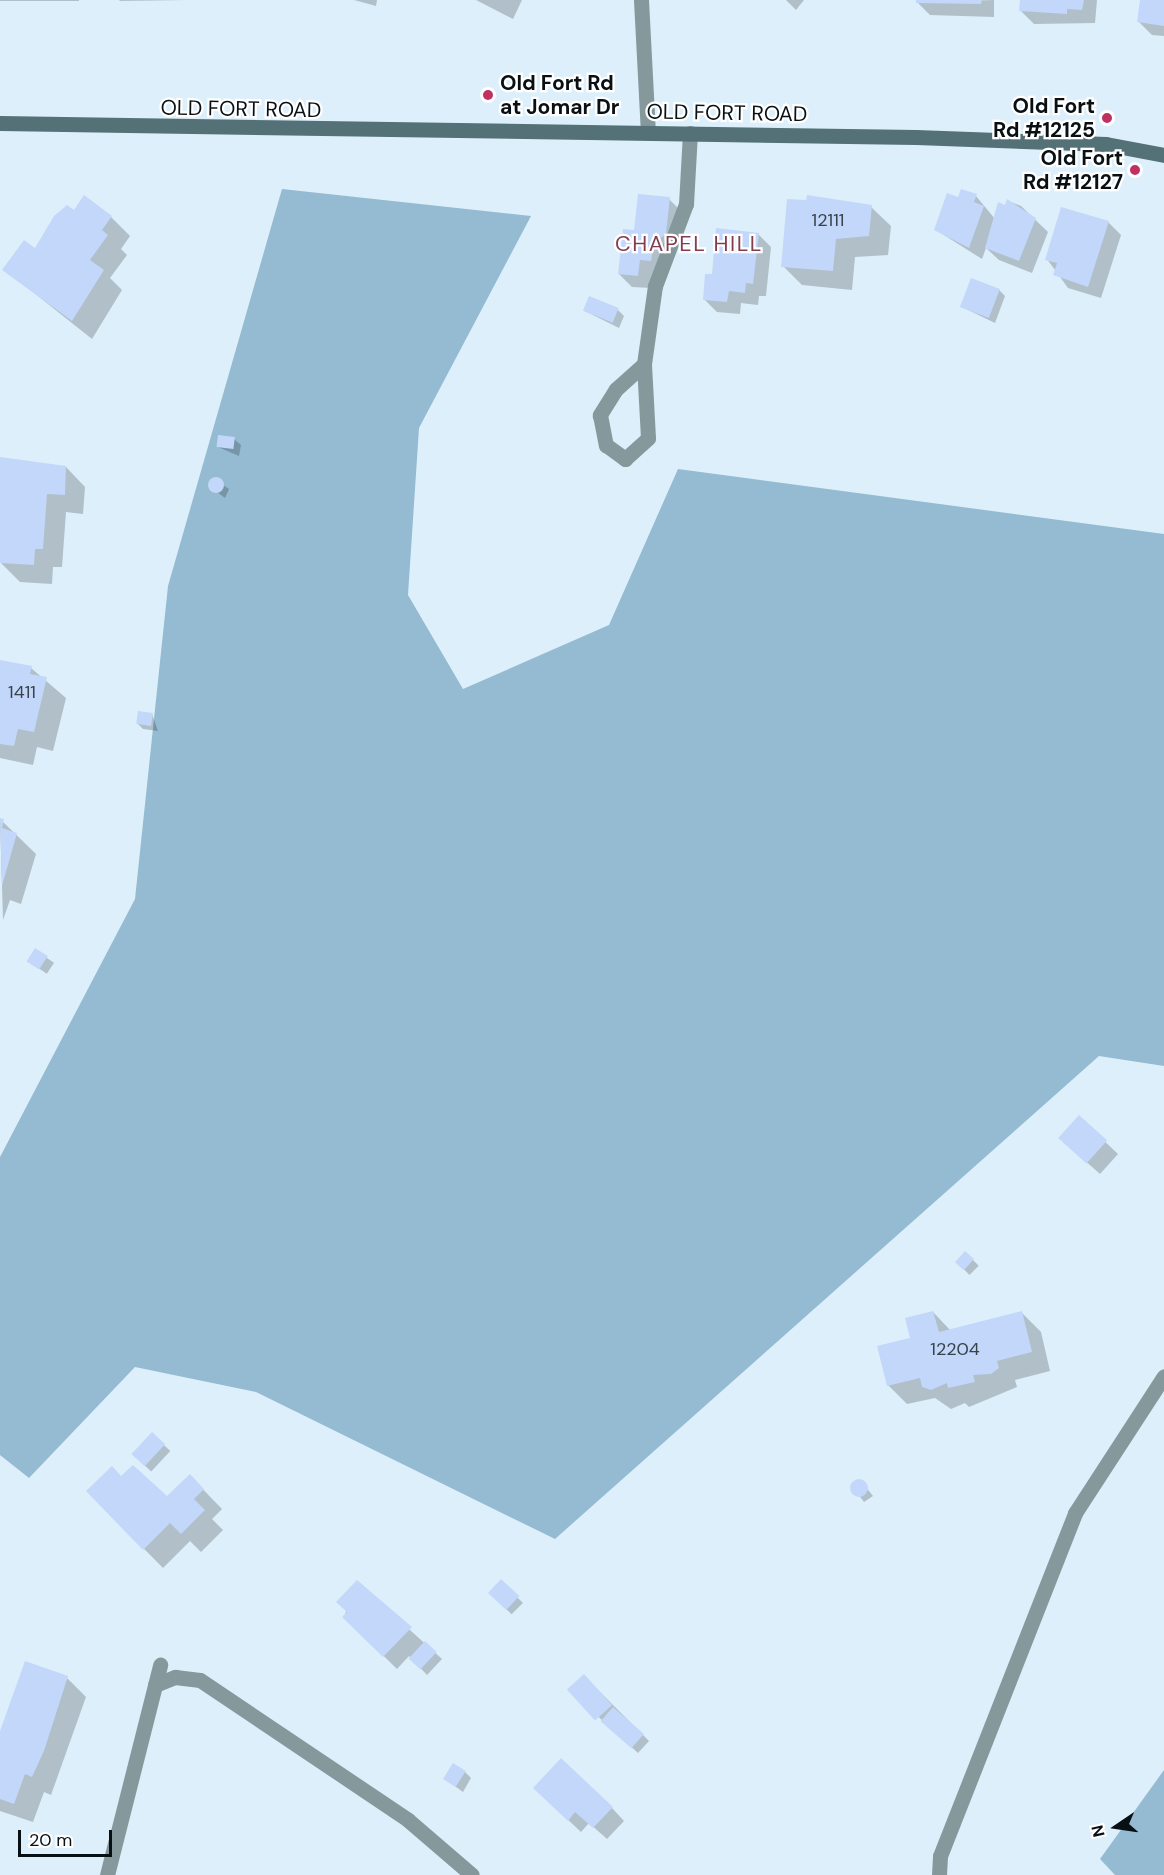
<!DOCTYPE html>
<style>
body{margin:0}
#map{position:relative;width:1164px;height:1875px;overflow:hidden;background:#ddeffb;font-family:"DM Sans",sans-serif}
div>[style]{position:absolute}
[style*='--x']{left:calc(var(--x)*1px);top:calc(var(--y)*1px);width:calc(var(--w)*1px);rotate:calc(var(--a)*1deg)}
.forest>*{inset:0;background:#94bbd1}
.shadow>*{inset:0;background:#0003;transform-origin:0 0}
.building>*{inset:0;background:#c2d7f9;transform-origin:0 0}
.round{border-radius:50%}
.lane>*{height:15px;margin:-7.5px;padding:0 7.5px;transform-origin:7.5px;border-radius:7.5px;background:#85999c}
.street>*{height:15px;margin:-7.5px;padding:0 7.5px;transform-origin:7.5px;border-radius:7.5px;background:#85999c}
.secondary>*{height:15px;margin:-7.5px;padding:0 7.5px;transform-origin:7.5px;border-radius:7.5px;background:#537176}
.dots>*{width:16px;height:16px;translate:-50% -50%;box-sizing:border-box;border:3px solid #fff;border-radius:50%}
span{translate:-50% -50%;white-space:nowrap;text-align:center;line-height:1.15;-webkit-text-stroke:4.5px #fff;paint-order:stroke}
.number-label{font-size:18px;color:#37424c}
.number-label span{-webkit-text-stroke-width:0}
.poi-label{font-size:21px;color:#091013;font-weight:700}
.left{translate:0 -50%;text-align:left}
.right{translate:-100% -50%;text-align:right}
.street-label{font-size:21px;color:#091013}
.neighbourhood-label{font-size:22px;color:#843c4f;letter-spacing:1.5px}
.north{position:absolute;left:1086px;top:1797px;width:60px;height:60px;-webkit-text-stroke:4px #fff;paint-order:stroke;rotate:257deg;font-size:16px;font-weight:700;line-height:24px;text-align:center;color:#091013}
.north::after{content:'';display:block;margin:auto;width:21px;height:27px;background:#091013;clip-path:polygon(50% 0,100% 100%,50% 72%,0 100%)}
.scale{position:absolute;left:18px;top:1830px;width:94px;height:27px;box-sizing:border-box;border:3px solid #091013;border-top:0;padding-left:8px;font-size:18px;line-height:21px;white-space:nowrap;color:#091013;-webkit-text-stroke:4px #fff;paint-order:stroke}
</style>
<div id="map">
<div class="forest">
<div style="clip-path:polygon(282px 189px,531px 216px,419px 428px,408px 595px,463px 689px,609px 625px,678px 469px,1164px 534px,1164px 1066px,1099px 1056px,555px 1539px,256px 1392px,135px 1367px,29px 1478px,0 1455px,0 1157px,135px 899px,168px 586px)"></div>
<div style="clip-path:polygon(1164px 1770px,1164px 1875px,1115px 1875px,1100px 1859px)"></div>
</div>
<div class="shadow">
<div style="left:0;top:0;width:79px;height:1px"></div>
<div style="clip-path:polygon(119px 0,187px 0,120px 1px)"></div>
<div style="clip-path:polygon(354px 0,377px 0,376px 6px)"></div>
<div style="clip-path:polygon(476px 0,522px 0,513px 19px)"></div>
<div style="clip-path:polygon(786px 0,804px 0,796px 10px)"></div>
<div style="clip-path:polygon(994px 0,994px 17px,930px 15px,917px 2px)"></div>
<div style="clip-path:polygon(1022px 0,1097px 0,1095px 23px,1034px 24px,1021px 11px)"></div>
<div style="clip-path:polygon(1142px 0,1164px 0,1164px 36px,1152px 35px,1139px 22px)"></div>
<div style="clip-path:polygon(976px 196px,995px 219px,1008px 201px,1021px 206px,1048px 232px,1032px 273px,999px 260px,986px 248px,982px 259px,936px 230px,959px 199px)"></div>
<div style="clip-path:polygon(669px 199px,682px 212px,678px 247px,666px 256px,651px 288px,632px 287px,619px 274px,635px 232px)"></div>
<div style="clip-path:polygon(871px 207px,891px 226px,888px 255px,855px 257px,852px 290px,802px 285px,783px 266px)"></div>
<div style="clip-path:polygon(74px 212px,111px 217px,130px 236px,121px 249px,127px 255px,110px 278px,122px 290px,92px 339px,4px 269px,36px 251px)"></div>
<div style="clip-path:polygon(1108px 222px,1121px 235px,1101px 298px,1068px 288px,1047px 259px)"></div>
<div style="clip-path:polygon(758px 234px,771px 247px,766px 296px,759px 296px,758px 305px,741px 303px,740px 314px,717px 312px,704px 299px,713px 276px)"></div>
<div style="clip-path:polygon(999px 290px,1005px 296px,995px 323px,962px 307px)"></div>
<div style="clip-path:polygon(618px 310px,624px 316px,619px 328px,585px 311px)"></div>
<div style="clip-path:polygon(234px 439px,241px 445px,239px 456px,218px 447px)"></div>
<div style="clip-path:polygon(0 459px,66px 467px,85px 487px,83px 514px,66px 512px,62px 567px,53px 567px,52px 584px,20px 582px,1px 563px)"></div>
<div style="clip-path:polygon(214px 479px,229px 489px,225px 498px,210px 487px)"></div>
<div style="clip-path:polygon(0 662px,31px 668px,66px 698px,53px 751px,37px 747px,33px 765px,0 758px)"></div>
<div style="clip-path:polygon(152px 714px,158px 731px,143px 729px,137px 723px)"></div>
<div style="clip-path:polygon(0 819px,36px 854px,21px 904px,10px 900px,3px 920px)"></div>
<div style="left:35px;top:950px;width:23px;height:13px;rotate:34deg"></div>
<div style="clip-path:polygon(1079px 1117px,1118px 1154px,1100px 1174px,1073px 1150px)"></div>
<div style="left:966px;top:1253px;width:18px;height:13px;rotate:45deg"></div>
<div style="clip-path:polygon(933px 1312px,951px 1331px,1022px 1313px,1041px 1332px,1050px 1371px,1015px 1380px,1017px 1387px,969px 1407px,965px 1403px,951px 1409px,935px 1398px,907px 1404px,888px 1385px)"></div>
<div style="left:152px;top:1434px;width:25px;height:28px;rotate:43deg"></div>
<div style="clip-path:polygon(190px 1476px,222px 1509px,212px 1519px,223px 1530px,201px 1552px,190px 1541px,163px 1568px,88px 1492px,121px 1478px,167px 1498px)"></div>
<div style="clip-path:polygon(861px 1481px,873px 1496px,864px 1502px,852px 1486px)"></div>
<div style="left:501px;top:1581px;width:31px;height:16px;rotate:45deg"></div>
<div style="clip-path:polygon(357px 1582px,442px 1659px,427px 1675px,409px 1656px,397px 1669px,344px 1617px)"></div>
<div style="clip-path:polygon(584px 1676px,649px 1741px,638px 1753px,569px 1690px)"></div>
<div style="clip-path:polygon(67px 1678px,86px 1697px,51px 1795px,44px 1792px,33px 1822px,0 1811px,0 1735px)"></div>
<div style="clip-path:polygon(465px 1772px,471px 1778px,463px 1792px,445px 1779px)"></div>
<div style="clip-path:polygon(548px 1801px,612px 1808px,624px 1821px,607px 1839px,589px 1823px,581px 1832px)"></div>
</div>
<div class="building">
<div style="clip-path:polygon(916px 0,982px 0,981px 4px,916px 3px)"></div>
<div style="clip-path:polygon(1020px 0,1084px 0,1082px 10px,1067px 9px,1067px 14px,1019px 11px)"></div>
<div style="clip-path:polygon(1140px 0,1164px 0,1164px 26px,1137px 22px)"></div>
<div style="clip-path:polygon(961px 189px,977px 194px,974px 202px,984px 206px,969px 248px,934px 230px,947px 193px,958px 197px)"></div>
<div style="clip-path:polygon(638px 194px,670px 197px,666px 234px,654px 243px,651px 261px,640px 260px,638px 276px,618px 274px,623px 229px,634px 230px)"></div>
<div style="clip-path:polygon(84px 195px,112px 216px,102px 230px,108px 235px,90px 260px,104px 270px,72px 321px,2px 270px,24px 240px,35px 248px,54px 216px,67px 205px,74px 210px)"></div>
<div style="clip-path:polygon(807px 195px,872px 205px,869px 236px,836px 239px,833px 271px,781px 267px,787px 199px,806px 200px)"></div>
<div style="clip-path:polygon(1007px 199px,1036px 218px,1019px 261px,985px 248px,998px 202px,1005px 205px)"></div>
<div style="clip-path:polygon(1061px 207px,1109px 221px,1088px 287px,1053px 275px,1057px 263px,1045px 260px)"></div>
<div style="clip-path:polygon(716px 228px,759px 233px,753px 284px,746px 283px,745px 293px,729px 291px,727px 302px,703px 300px,705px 274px,712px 274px)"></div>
<div style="left:971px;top:278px;width:31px;height:31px;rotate:21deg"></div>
<div style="left:589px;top:296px;width:32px;height:16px;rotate:22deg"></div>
<div style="left:218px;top:435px;width:17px;height:12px;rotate:7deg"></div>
<div style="clip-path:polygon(0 457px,66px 466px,65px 495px,47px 494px,43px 549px,35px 549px,34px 565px,0 563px)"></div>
<div class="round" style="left:208px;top:477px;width:16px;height:16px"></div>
<div style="clip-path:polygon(0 660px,32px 666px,30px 674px,47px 677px,34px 732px,18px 729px,14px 746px,0 744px)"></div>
<div style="left:138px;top:711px;width:15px;height:13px;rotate:8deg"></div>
<div style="clip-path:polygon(0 818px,4px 819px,2px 828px,17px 833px,2px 886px)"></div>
<div style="left:35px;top:948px;width:15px;height:16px;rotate:32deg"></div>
<div style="left:1079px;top:1115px;width:38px;height:31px;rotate:42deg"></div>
<div style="left:965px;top:1251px;width:12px;height:15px;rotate:42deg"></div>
<div style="clip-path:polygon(933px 1311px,939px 1332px,1022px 1311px,1032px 1352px,997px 1361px,999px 1368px,991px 1374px,973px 1375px,975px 1382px,948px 1388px,947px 1383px,931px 1390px,922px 1387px,920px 1378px,887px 1386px,877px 1346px,910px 1338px,905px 1318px)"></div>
<div style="left:152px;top:1432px;width:18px;height:30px;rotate:43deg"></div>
<div style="clip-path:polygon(133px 1465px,167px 1496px,190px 1474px,204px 1489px,194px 1499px,205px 1510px,181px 1534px,170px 1523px,143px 1550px,86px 1491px,112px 1466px,121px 1476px)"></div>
<div class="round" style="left:850px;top:1479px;width:18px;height:18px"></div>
<div style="left:501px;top:1579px;width:25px;height:19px;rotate:43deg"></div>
<div style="clip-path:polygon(357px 1580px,412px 1627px,383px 1657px,342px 1617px,347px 1612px,336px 1602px)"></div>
<div style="left:425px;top:1641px;width:16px;height:24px;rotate:43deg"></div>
<div style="clip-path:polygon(25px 1661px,68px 1676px,44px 1751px,32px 1777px,25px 1774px,14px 1804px,0 1799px,0 1731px)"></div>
<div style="left:584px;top:1674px;width:42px;height:23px;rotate:48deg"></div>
<div style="left:613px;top:1707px;width:41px;height:19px;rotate:41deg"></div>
<div style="clip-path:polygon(561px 1758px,613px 1807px,593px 1828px,575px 1812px,568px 1821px,533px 1788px)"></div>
<div style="left:453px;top:1763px;width:15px;height:19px;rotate:32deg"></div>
</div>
<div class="lane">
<div style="--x:644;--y:364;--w:38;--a:138"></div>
<div style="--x:616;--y:389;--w:31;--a:122"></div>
<div style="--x:600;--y:415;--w:31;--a:79"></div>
<div style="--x:606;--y:445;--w:24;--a:36"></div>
<div style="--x:625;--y:459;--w:31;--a:-42"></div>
<div style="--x:648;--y:438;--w:74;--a:-93.1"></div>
<div style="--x:644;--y:364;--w:79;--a:-82"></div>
<div style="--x:655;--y:286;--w:88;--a:-69.3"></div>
<div style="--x:686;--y:204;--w:71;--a:-86.8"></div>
<div style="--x:155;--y:1685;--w:22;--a:-22"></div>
<div style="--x:175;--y:1677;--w:25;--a:7"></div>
<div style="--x:200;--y:1680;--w:251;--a:33.9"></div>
<div style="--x:408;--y:1820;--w:84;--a:40.7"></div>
</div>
<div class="street">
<div style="--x:641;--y:0;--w:132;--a:87"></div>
<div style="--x:107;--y:1875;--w:217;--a:-75.8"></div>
<div style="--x:939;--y:1875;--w:19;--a:-87"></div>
<div style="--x:940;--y:1856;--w:369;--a:-68.5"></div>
<div style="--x:1075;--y:1513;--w:163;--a:-57"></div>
</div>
<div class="secondary">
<div style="--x:0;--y:123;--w:916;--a:0.88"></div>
<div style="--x:916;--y:137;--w:190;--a:2.1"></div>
<div style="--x:1106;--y:144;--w:59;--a:10.7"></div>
</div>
<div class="dots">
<div style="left:488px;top:95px;background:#bf3160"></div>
<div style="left:1107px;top:118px;background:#bf3160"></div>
<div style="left:1135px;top:170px;background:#bf3160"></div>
</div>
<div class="number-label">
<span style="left:828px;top:220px">12111</span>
<span style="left:22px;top:692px">1411</span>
<span style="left:955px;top:1349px">12204</span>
</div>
<div class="poi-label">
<span class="left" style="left:500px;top:95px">Old Fort Rd<br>at Jomar Dr</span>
<span class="right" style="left:1095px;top:118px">Old Fort<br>Rd #12125</span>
<span class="right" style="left:1123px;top:170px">Old Fort<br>Rd #12127</span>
</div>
<div class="street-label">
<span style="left:241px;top:109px;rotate:1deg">OLD FORT ROAD</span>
<span style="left:727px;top:113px;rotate:1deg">OLD FORT ROAD</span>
</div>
<div class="neighbourhood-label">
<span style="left:689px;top:244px">CHAPEL HILL</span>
</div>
<div class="north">N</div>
<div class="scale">20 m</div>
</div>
